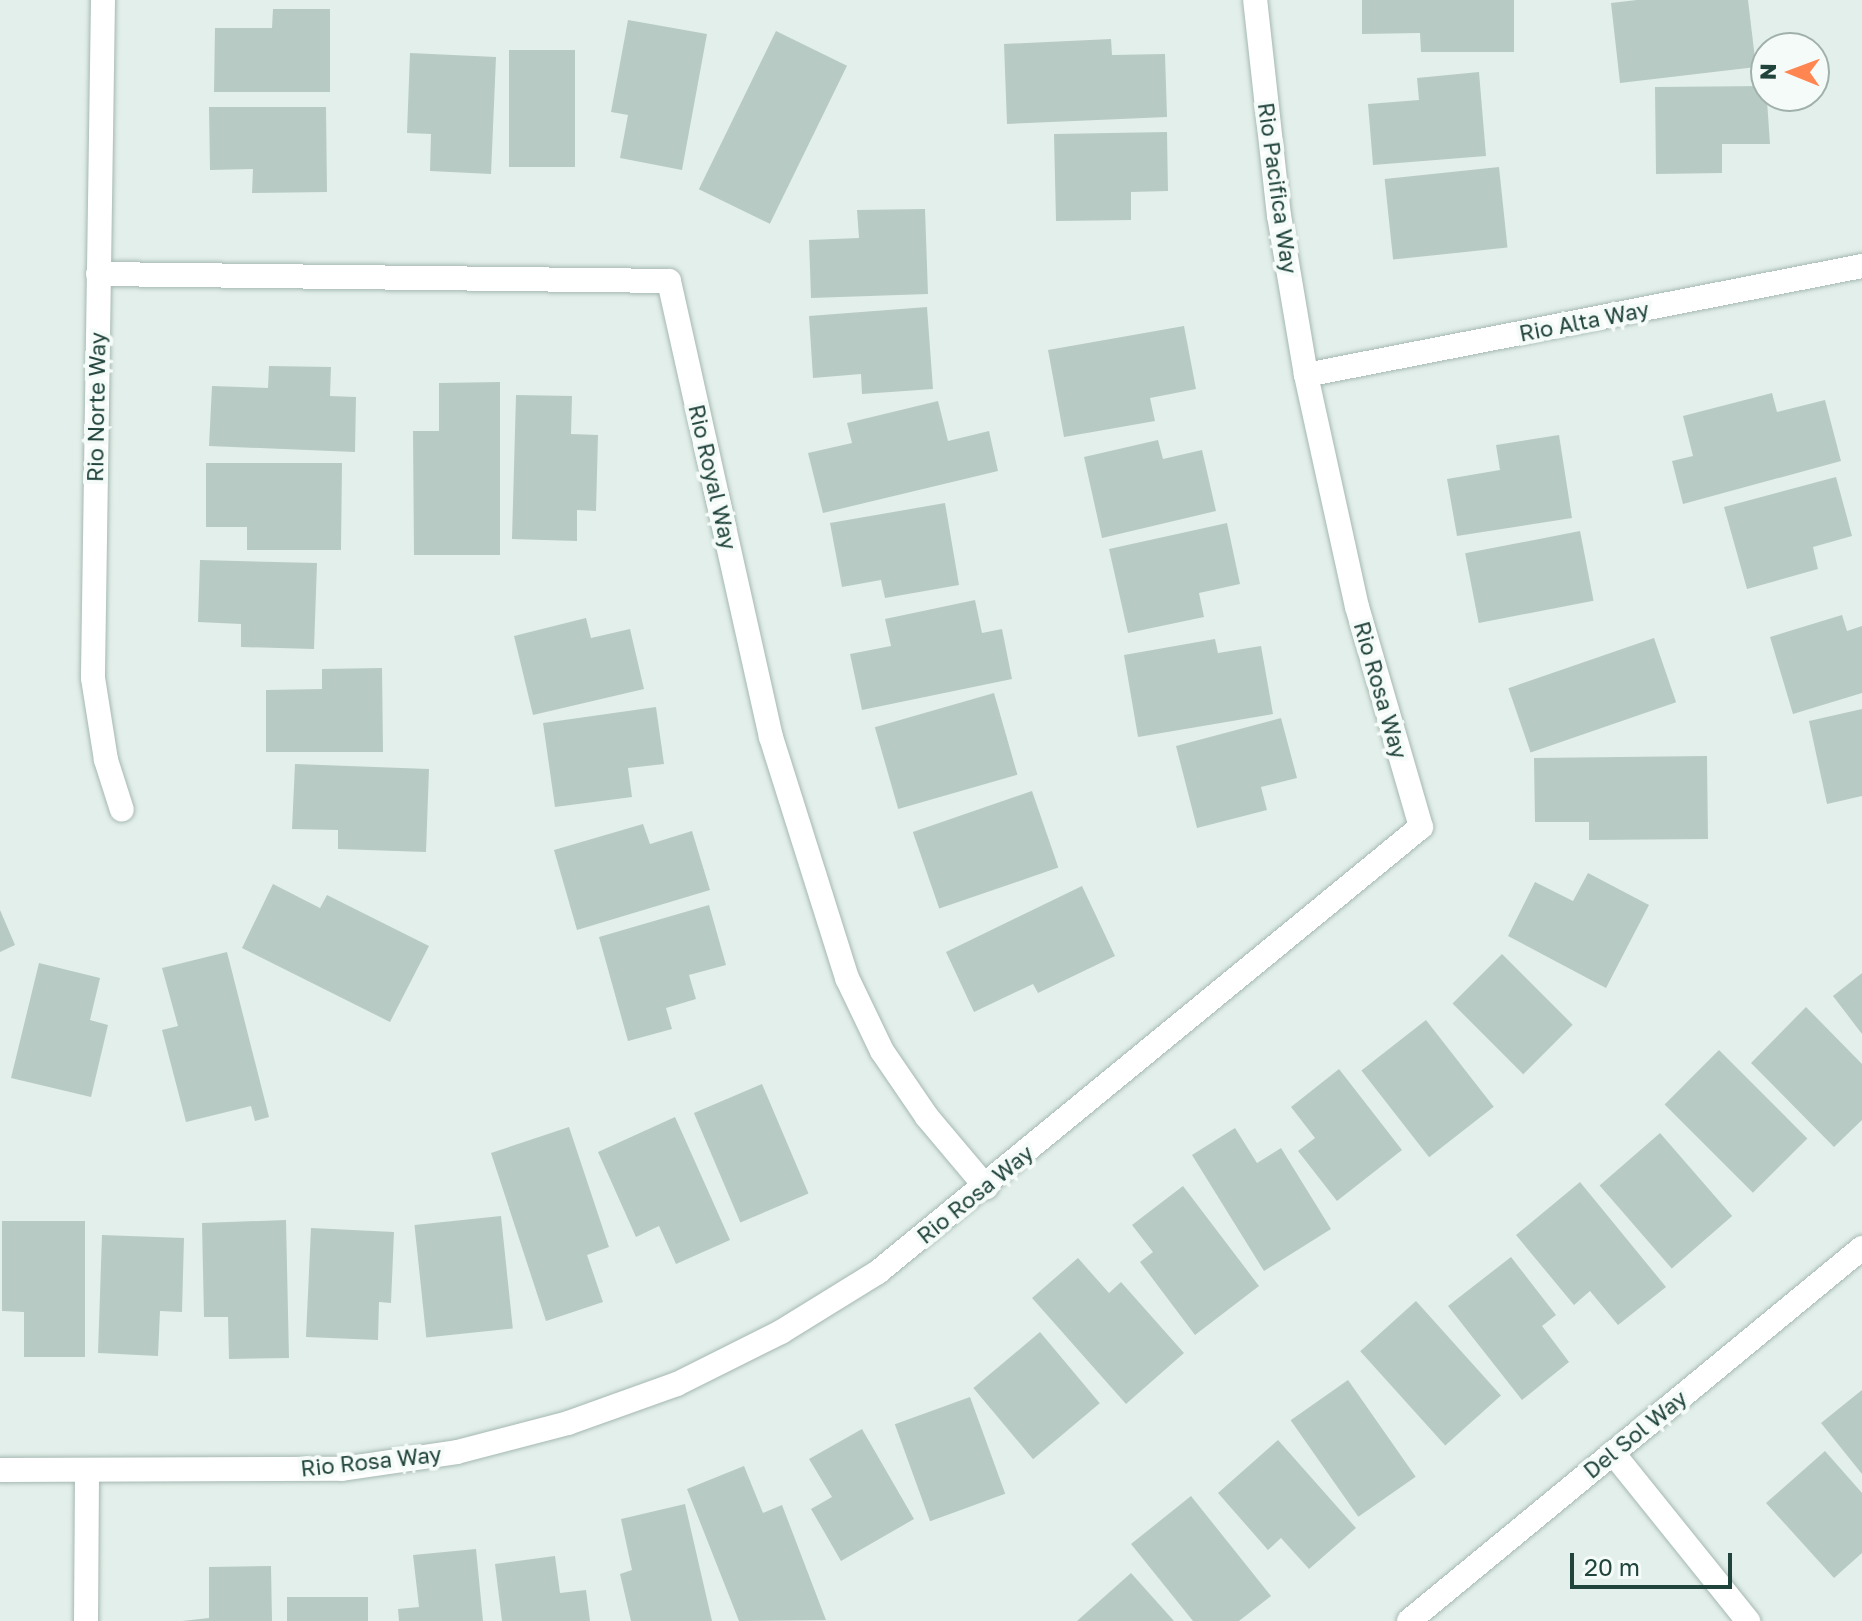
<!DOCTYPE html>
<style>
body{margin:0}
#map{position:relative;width:1862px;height:1621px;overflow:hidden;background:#e3efea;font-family:"Golos Text",sans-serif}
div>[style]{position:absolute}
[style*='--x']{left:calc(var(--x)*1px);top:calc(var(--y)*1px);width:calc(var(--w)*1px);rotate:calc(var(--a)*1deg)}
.building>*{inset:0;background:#b8cac4;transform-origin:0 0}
.roads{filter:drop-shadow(0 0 2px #a5b8b2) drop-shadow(0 0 2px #a5b8b2)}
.minor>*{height:24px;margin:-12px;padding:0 12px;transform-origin:12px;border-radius:12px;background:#fff}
span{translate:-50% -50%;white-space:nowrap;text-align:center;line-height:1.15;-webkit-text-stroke:8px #f5fbf8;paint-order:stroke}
.street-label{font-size:22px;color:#20433b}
.north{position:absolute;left:1750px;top:32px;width:80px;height:80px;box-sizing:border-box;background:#f5fbf8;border:2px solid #a0b1ac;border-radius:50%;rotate:271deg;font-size:22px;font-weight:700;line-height:32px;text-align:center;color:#20433b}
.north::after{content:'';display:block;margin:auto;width:28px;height:36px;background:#ff8551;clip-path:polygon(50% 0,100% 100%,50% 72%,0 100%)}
.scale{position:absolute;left:1570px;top:1553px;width:162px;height:36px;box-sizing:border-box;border:4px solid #20433b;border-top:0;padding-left:10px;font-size:24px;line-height:28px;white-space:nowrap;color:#20433b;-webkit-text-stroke:6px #f5fbf8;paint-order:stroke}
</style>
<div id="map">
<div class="building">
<div style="clip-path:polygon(1362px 0,1514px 0,1514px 52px,1421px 52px,1420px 33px,1362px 34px)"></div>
<div style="clip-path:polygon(1637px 0,1748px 0,1756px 67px,1620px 83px,1611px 3px)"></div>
<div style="clip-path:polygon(273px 9px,330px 9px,330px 92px,214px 92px,215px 28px,272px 28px)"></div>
<div style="clip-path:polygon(628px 20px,707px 34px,682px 170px,620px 158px,628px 115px,611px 112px)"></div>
<div style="left:776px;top:31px;width:79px;height:176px;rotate:26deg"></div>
<div style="clip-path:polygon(1111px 39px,1112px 55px,1165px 54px,1167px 117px,1007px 124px,1004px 44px)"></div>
<div style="left:509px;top:50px;width:66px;height:117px"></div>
<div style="clip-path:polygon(410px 53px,496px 57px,491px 174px,430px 171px,431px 134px,407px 133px)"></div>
<div style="clip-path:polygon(1479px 72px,1486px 156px,1373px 165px,1368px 104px,1419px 100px,1417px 78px)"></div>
<div style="clip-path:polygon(1766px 86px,1770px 144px,1722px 144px,1722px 173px,1656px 174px,1655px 87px)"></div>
<div style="clip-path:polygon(209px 107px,326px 107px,327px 192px,252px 193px,253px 169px,210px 170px)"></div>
<div style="clip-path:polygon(1167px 132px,1168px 191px,1131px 192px,1131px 220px,1056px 221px,1054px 134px)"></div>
<div style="left:1499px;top:167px;width:81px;height:115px;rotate:84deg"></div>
<div style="clip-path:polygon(925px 209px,928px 294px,811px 298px,809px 240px,859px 238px,857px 210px)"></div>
<div style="clip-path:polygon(927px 307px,933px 389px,862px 394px,861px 374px,813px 378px,809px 316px)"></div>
<div style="clip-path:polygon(1184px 326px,1196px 389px,1150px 398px,1155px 421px,1064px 437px,1048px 350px)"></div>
<div style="clip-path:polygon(269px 366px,331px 367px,330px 396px,356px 397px,355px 452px,209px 446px,212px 386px,268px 388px)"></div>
<div style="clip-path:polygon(500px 382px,500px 555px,414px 555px,413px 431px,439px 431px,439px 383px)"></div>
<div style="clip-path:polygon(1772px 393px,1777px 412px,1825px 400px,1841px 461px,1683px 504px,1672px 461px,1693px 456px,1683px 416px)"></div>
<div style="clip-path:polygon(516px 395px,572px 396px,571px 434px,598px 435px,596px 511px,577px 510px,577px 541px,512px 539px)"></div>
<div style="clip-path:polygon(938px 401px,948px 441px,989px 431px,998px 471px,823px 513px,808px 453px,852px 443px,847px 423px)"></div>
<div style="clip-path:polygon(1559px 435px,1572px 518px,1457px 536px,1447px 479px,1500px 470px,1496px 445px)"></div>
<div style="clip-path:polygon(1158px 440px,1163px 459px,1202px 450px,1216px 511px,1102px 538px,1084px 457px)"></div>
<div style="clip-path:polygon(206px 463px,342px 463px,341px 550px,247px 550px,247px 527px,206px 527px)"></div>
<div style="clip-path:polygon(1836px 477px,1852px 536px,1813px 547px,1818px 569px,1747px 589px,1724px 507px)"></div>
<div style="clip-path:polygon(945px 503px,959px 585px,885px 598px,881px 580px,842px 587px,830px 523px)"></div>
<div style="clip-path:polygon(1227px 523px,1240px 584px,1199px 593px,1204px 617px,1128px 633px,1109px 549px)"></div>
<div style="left:1580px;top:531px;width:71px;height:117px;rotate:79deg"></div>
<div style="clip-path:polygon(200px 560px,317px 563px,314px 649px,241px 647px,241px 624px,198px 622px)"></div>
<div style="clip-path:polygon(975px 600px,982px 633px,1002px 629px,1012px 679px,862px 710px,850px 654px,891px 646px,885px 619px)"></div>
<div style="clip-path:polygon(1842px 615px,1847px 631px,1862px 626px,1862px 693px,1793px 714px,1770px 637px)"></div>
<div style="clip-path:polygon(586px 618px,591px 638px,630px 629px,644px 689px,533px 715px,514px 636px)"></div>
<div style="left:1654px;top:638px;width:68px;height:154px;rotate:71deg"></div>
<div style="clip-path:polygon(1215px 639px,1218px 653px,1261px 646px,1273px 714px,1138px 737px,1124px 655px)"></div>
<div style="clip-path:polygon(382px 668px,383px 752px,266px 752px,266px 690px,322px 689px,322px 669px)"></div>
<div style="left:994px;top:693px;width:85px;height:124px;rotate:74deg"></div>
<div style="clip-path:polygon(656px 707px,664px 764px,628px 768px,632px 797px,555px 807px,543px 723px)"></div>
<div style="clip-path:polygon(1862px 709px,1862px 796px,1827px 804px,1809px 721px)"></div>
<div style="clip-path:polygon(1281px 718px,1297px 778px,1261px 787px,1267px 810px,1197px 828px,1176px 746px)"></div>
<div style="clip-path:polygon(1707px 756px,1708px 839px,1589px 840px,1589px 822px,1535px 822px,1534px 758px)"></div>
<div style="clip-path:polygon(295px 764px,429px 769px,426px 852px,338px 849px,338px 830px,292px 829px)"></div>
<div style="left:1032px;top:791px;width:81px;height:126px;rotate:71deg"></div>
<div style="clip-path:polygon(643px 824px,650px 844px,692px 831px,710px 890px,577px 930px,554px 850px)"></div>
<div style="clip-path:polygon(1588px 873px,1649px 905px,1606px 988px,1508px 936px,1535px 882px,1573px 901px)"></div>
<div style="clip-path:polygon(273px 884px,320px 908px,327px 895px,429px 946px,390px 1022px,242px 948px)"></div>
<div style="clip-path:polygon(1082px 886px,1115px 956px,1038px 993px,1033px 984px,974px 1012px,946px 952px)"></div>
<div style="clip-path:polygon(709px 905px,726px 965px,689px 975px,696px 999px,666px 1008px,672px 1029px,628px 1041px,599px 937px)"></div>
<div style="clip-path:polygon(0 910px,15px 945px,0 952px)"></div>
<div style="clip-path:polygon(227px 952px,269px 1117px,255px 1121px,251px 1106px,186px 1122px,162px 1030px,178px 1026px,162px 968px)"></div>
<div style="left:1502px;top:954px;width:100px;height:70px;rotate:45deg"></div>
<div style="clip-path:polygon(39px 963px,100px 978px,90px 1020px,108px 1025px,91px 1097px,11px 1078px)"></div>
<div style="clip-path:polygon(1862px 973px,1862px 1034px,1833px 996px)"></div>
<div style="clip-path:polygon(1806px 1007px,1862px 1064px,1862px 1120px,1834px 1147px,1751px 1063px)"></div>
<div style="left:1426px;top:1020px;width:110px;height:82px;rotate:52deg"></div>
<div style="left:1719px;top:1050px;width:125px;height:77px;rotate:45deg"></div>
<div style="clip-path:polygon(1339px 1069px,1402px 1150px,1337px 1201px,1298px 1151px,1315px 1138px,1291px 1107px)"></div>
<div style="left:762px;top:1084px;width:119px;height:74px;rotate:67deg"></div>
<div style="clip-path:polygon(675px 1117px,730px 1240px,676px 1264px,659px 1226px,636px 1237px,598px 1152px)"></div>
<div style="clip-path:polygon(569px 1127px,609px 1247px,587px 1255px,603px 1302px,546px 1321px,491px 1153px)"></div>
<div style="clip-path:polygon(1235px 1128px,1257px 1163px,1281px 1148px,1331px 1229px,1264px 1271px,1192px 1155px)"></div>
<div style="left:1660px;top:1133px;width:110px;height:80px;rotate:49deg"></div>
<div style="clip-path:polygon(1580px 1182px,1666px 1287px,1618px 1325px,1590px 1291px,1574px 1305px,1516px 1235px)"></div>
<div style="clip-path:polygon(1183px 1186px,1259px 1286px,1195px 1335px,1140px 1262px,1153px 1252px,1132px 1225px)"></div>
<div style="left:501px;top:1216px;width:113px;height:87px;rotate:84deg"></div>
<div style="clip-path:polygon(286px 1220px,289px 1358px,229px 1359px,228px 1317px,204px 1317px,202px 1223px)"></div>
<div style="clip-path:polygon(2px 1221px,85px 1221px,85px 1357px,24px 1357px,24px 1312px,2px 1311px)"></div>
<div style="clip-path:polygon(311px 1228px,394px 1232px,391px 1303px,379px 1302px,378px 1340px,306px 1337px)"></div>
<div style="clip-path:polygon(102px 1235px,184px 1238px,182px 1312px,160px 1311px,158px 1356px,98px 1353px)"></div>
<div style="clip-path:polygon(1511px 1257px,1556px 1315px,1542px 1326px,1569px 1362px,1522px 1400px,1448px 1306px)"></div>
<div style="clip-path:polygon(1078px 1258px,1109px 1293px,1121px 1282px,1184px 1353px,1126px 1404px,1032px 1298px)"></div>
<div style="left:1416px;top:1301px;width:127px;height:75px;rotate:48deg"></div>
<div style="left:1040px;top:1332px;width:93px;height:87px;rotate:50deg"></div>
<div style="left:1348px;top:1380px;width:118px;height:70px;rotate:55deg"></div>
<div style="clip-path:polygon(1862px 1390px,1862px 1474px,1821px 1423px)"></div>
<div style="left:970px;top:1397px;width:103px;height:80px;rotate:70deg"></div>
<div style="clip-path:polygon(862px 1429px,914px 1519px,841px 1561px,811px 1509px,832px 1497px,809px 1459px)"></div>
<div style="clip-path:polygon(1278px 1440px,1356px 1528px,1309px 1569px,1281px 1538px,1268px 1550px,1218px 1493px)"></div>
<div style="clip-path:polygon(1825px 1451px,1862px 1493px,1862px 1553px,1834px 1578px,1766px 1503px)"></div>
<div style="clip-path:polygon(744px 1466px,763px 1513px,782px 1505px,826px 1620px,739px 1621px,687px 1489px)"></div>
<div style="clip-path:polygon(1191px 1496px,1271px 1596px,1239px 1621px,1193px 1621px,1131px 1544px)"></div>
<div style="clip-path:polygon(685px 1504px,712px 1621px,631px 1621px,620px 1574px,632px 1570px,621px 1519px)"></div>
<div style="clip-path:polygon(476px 1549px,483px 1621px,399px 1621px,398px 1609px,419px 1607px,413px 1555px)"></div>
<div style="clip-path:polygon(555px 1556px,560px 1593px,586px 1590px,590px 1621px,502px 1621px,495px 1564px)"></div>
<div style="clip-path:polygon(271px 1566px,272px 1621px,182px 1621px,209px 1618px,209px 1567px)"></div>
<div style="clip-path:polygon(1131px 1573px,1174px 1621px,1077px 1621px)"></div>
<div style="left:368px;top:1597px;width:24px;height:81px;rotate:90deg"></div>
</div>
<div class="roads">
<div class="minor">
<div style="--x:103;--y:0;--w:678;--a:90.85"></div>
<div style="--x:93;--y:678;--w:83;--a:81"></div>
<div style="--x:106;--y:760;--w:52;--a:72.3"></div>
<div style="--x:98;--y:274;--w:571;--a:0.7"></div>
<div style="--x:669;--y:281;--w:467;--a:77.4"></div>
<div style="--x:771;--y:737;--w:253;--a:72.5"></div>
<div style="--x:847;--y:978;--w:81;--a:64.4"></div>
<div style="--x:882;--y:1051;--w:80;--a:55.7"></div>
<div style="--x:927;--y:1117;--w:92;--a:49.9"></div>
<div style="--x:1306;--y:375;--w:567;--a:-11.09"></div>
<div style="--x:1613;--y:1453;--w:216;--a:51.2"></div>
<div style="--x:0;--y:1470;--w:342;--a:-0.2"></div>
<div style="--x:342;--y:1469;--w:116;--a:-8.4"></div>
<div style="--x:457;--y:1452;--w:115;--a:-14.6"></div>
<div style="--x:568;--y:1423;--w:116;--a:-19.7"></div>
<div style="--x:677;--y:1384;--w:116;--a:-26.6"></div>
<div style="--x:781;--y:1332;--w:114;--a:-31.7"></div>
<div style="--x:878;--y:1272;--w:702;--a:-39.34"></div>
<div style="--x:1421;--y:827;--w:229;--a:-106.2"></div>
<div style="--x:1357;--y:607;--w:238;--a:-102.4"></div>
<div style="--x:1306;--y:375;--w:161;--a:-99.6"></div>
<div style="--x:1279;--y:216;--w:217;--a:-96.3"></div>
<div style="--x:86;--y:1621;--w:150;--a:-89.6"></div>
<div style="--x:1409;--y:1621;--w:587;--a:-39.47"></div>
</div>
</div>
<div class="street-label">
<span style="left:1278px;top:188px;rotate:82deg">Rio Pacifica Way</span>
<span style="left:1584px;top:321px;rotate:-11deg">Rio Alta Way</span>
<span style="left:96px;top:407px;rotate:-89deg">Rio Norte Way</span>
<span style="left:713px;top:477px;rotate:77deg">Rio Royal Way</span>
<span style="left:1381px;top:690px;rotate:74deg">Rio Rosa Way</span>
<span style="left:975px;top:1194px;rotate:-39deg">Rio Rosa Way</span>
<span style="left:1635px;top:1434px;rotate:-39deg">Del Sol Way</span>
<span style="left:371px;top:1461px;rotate:-6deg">Rio Rosa Way</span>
</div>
<div class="north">N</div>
<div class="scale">20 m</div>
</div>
